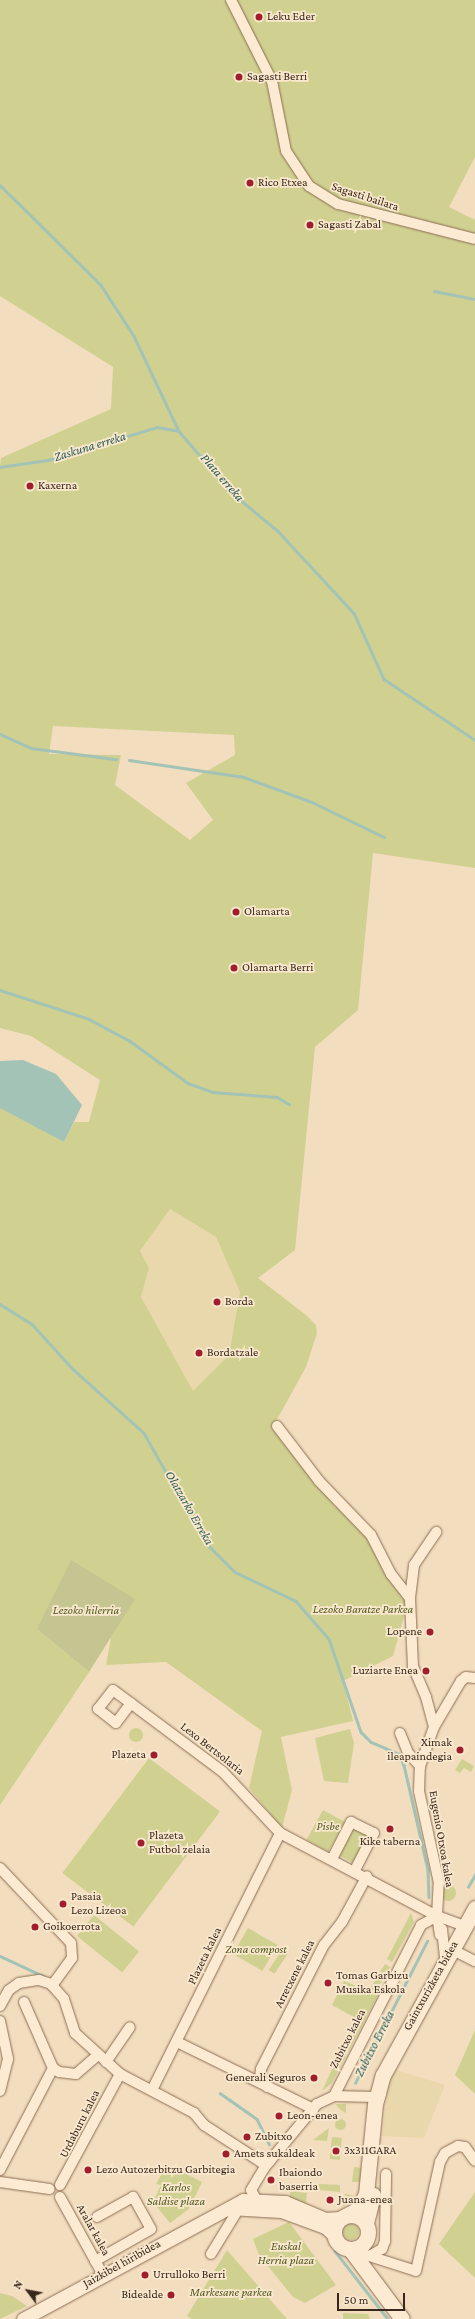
<!DOCTYPE html>
<style>
body{margin:0}
#map{position:relative;width:475px;height:2319px;overflow:hidden;background:#f2ddbe;font-family:"Crimson Pro",serif}
div>[style]{position:absolute}
[style*='--x']{left:calc(var(--x)*1px);top:calc(var(--y)*1px);width:calc(var(--w)*1px);rotate:calc(var(--a)*1deg)}
.farmland>*{inset:0;background:#e9d8ab}
.green>*{inset:0;background:#d0d191;transform-origin:0 0}
.round{border-radius:50%}
.cemetery>*{inset:0;background:#c4c591}
.water>*{inset:0;background:#a2c3b6}
.stream>*{height:2.5px;margin:-1.25px;padding:0 1.25px;transform-origin:1.25px;border-radius:1.25px;background:#a2c3b6}
.roads{filter:drop-shadow(0 0 1px #8c6d55) drop-shadow(0 0 1px #8c6d55)}
.minor>*{height:10px;margin:-5px;padding:0 5px;transform-origin:5px;border-radius:5px;background:#fcebd2}
.tertiary>*{height:13px;margin:-6.5px;padding:0 6.5px;transform-origin:6.5px;border-radius:6.5px;background:#fcebd2}
.secondary>*{height:15px;margin:-7.5px;padding:0 7.5px;transform-origin:7.5px;border-radius:7.5px;background:#fcebd2}
.secondary>.ring{margin:-7.5px;padding:0;box-sizing:content-box;background:none;border:15px solid #fcebd2;border-radius:50%}
.dots>*{width:11px;height:11px;translate:-50% -50%;box-sizing:border-box;border:2px solid #f9e8ce;border-radius:50%}
span{translate:-50% -50%;white-space:nowrap;text-align:center;line-height:1.15;-webkit-text-stroke:3.5px #f9e8ce;paint-order:stroke}
.poi-label{font-size:12px;color:#3a271b}
.left{translate:0 -50%;text-align:left}
.right{translate:-100% -50%;text-align:right}
.street-label{font-size:12px;color:#3a271b}
.park-label{font-size:12px;color:#505920;font-style:italic}
.water-label{font-size:13px;color:#295b53;font-style:italic}
.north{position:absolute;left:8px;top:2271px;width:40px;height:40px;-webkit-text-stroke:3px #f9e8ce;paint-order:stroke;rotate:302deg;font-size:11px;font-weight:700;line-height:16px;text-align:center;color:#3a271b}
.north::after{content:'';display:block;margin:auto;width:14px;height:18px;background:#3a271b;clip-path:polygon(50% 0,100% 100%,50% 72%,0 100%)}
.scale{position:absolute;left:337px;top:2293px;width:68px;height:18px;box-sizing:border-box;border:2px solid #3a271b;border-top:0;padding-left:5px;font-size:12px;line-height:14px;white-space:nowrap;color:#3a271b;-webkit-text-stroke:3px #f9e8ce;paint-order:stroke}
</style>
<div id="map">
<div class="farmland">
<div style="clip-path:polygon(170px 1209px,216px 1237px,240px 1292px,229px 1355px,193px 1392px,141px 1297px,149px 1268px,140px 1251px)"></div>
<div style="clip-path:polygon(390px 2068px,445px 2085px,424px 2138px,382px 2136px)"></div>
</div>
<div class="green">
<div style="clip-path:polygon(evenodd,0 0,475px 0,475px 157px,449px 207px,475px 220px,475px 868px,373px 853px,358px 1010px,315px 1047px,295px 1250px,258px 1278px,306px 1315px,316px 1325px,317px 1333px,306px 1367px,274px 1425px,333px 1500px,333px 1505px,359px 1521px,408px 1602px,393px 1656px,343px 1681px,353px 1721px,281px 1737px,292px 1790px,282px 1828px,249px 1788px,262px 1731px,166px 1662px,106px 1665px,111px 1638px,37px 1629px,89px 1672px,0 1805px,0 1107px,64px 1142px,74px 1122px,89px 1122px,100px 1080px,31px 1036px,0 1028px,0 466px,1px 458px,111px 409px,113px 367px,0 296px,0 0,53px 726px,234px 735px,235px 755px,186px 783px,213px 820px,190px 840px,115px 785px,121px 755px,49px 754px,53px 726px,0 0,170px 1209px,216px 1237px,240px 1292px,229px 1355px,193px 1391px,141px 1297px,149px 1268px,140px 1251px,170px 1209px)"></div>
<div class="round" style="left:129px;top:1728px;width:14px;height:14px"></div>
<div style="clip-path:polygon(350px 1729px,354px 1743px,348px 1783px,324px 1781px,315px 1738px)"></div>
<div style="left:149px;top:1758px;width:89px;height:144px;rotate:37deg"></div>
<div style="clip-path:polygon(462px 1759px,474px 1766px,471px 1772px,464px 1768px,460px 1773px,455px 1770px)"></div>
<div style="left:323px;top:1810px;width:25px;height:34px;rotate:29deg"></div>
<div style="left:352px;top:1824px;width:22px;height:34px;rotate:27deg"></div>
<div class="round" style="left:440px;top:1885px;width:16px;height:16px"></div>
<div style="clip-path:polygon(411px 1913px,414px 1922px,392px 1962px,387px 1959px)"></div>
<div style="left:94px;top:1915px;width:58px;height:27px;rotate:39deg"></div>
<div style="left:248px;top:1928px;width:34px;height:30px;rotate:30deg"></div>
<div style="left:282px;top:1950px;width:7px;height:24px;rotate:34deg"></div>
<div style="left:385px;top:1964px;width:6px;height:31px;rotate:31deg"></div>
<div style="clip-path:polygon(344px 1981px,378px 1995px,349px 2050px,343px 2047px,356px 2019px,363px 2022px,332px 2005px)"></div>
<div style="clip-path:polygon(475px 2030px,475px 2094px,455px 2075px)"></div>
<div style="clip-path:polygon(340px 2052px,346px 2056px,332px 2083px,322px 2091px)"></div>
<div style="clip-path:polygon(335px 2104px,346px 2104px,346px 2113px,341px 2110px)"></div>
<div class="round" style="left:334.5px;top:2118.5px;width:11px;height:11px"></div>
<div style="clip-path:polygon(329px 2128px,327px 2141px,313px 2140px)"></div>
<div style="left:332px;top:2137px;width:10px;height:22px;rotate:6deg"></div>
<div style="clip-path:polygon(167px 2164px,202px 2182px,189px 2209px,170px 2223px,153px 2202px,161px 2185px,156px 2184px)"></div>
<div style="clip-path:polygon(354px 2167px,362px 2168px,361px 2182px,352px 2182px)"></div>
<div style="clip-path:polygon(319px 2184px,340px 2185px,340px 2192px,319px 2190px)"></div>
<div style="clip-path:polygon(290px 2191px,307px 2193px,306px 2203px,290px 2198px)"></div>
<div style="clip-path:polygon(475px 2192px,475px 2278px,439px 2244px)"></div>
<div style="clip-path:polygon(345px 2194px,355px 2196px,343px 2207px)"></div>
<div style="clip-path:polygon(289px 2222px,336px 2285px,305px 2303px,293px 2297px,259px 2255px,253px 2239px)"></div>
<div class="round" style="left:343px;top:2224px;width:16px;height:16px"></div>
<div style="clip-path:polygon(227px 2250px,280px 2311px,287px 2319px,192px 2319px,187px 2316px)"></div>
<div style="clip-path:polygon(0 2293px,12px 2296px,27px 2306px,0 2319px)"></div>
<div style="clip-path:polygon(343px 2313px,368px 2314px,370px 2319px,343px 2319px)"></div>
</div>
<div class="cemetery">
<div style="clip-path:polygon(71px 1560px,135px 1599px,89px 1672px,37px 1629px)"></div>
</div>
<div class="water">
<div style="clip-path:polygon(23px 1060px,56px 1074px,82px 1105px,64px 1142px,0 1108px,0 1061px)"></div>
</div>
<div class="stream">
<div style="--x:0;--y:185;--w:142;--a:44.7"></div>
<div style="--x:101;--y:285;--w:61;--a:57.1"></div>
<div style="--x:134;--y:336;--w:105;--a:64.7"></div>
<div style="--x:179;--y:431;--w:80;--a:49.6"></div>
<div style="--x:231;--y:492;--w:61;--a:39.7"></div>
<div style="--x:278;--y:531;--w:112;--a:47.2"></div>
<div style="--x:354;--y:613;--w:72;--a:65.6"></div>
<div style="--x:384;--y:679;--w:110;--a:33.8"></div>
<div style="--x:434;--y:291;--w:42;--a:11"></div>
<div style="--x:0;--y:467;--w:49;--a:-8.3"></div>
<div style="--x:48;--y:460;--w:114;--a:-16.8"></div>
<div style="--x:157;--y:427;--w:22;--a:10"></div>
<div style="--x:0;--y:734;--w:34;--a:24"></div>
<div style="--x:31;--y:748;--w:86;--a:7.4"></div>
<div style="--x:129;--y:760;--w:116;--a:8.4"></div>
<div style="--x:244;--y:777;--w:72;--a:20.2"></div>
<div style="--x:312;--y:802;--w:80;--a:25.9"></div>
<div style="--x:0;--y:990;--w:94;--a:18"></div>
<div style="--x:89;--y:1019;--w:47;--a:28.2"></div>
<div style="--x:130;--y:1041;--w:72;--a:35.9"></div>
<div style="--x:188;--y:1083;--w:27;--a:20"></div>
<div style="--x:213;--y:1092;--w:64;--a:4.5"></div>
<div style="--x:277;--y:1097;--w:14;--a:30"></div>
<div style="--x:0;--y:1304;--w:38;--a:32"></div>
<div style="--x:32;--y:1324;--w:61;--a:47.7"></div>
<div style="--x:73;--y:1369;--w:96;--a:42"></div>
<div style="--x:144;--y:1433;--w:126;--a:60.6"></div>
<div style="--x:206;--y:1543;--w:41;--a:45"></div>
<div style="--x:235;--y:1572;--w:68;--a:25.4"></div>
<div style="--x:296;--y:1601;--w:50;--a:49"></div>
<div style="--x:329;--y:1639;--w:98;--a:71"></div>
<div style="--x:361;--y:1732;--w:14;--a:45"></div>
<div style="--x:371;--y:1742;--w:30;--a:23"></div>
<div style="--x:399;--y:1754;--w:12;--a:66"></div>
<div style="--x:404;--y:1765;--w:108;--a:77.1"></div>
<div style="--x:428;--y:1870;--w:27;--a:88"></div>
<div style="--x:468;--y:1887;--w:14;--a:-60"></div>
<div style="--x:0;--y:1956;--w:47;--a:24.9"></div>
<div style="--x:355;--y:2083;--w:159;--a:-63.1"></div>
<div style="--x:220;--y:2093;--w:45;--a:35.1"></div>
<div style="--x:257;--y:2119;--w:28;--a:64"></div>
<div style="--x:335;--y:2251;--w:86;--a:52.1"></div>
</div>
<div class="roads">
<div class="minor">
<div style="--x:231;--y:0;--w:91;--a:63.2"></div>
<div style="--x:272;--y:81;--w:71;--a:78.7"></div>
<div style="--x:286;--y:151;--w:42;--a:56.7"></div>
<div style="--x:309;--y:186;--w:34;--a:32"></div>
<div style="--x:338;--y:204;--w:141;--a:14.3"></div>
<div style="--x:277;--y:1426;--w:69;--a:52.6"></div>
<div style="--x:319;--y:1481;--w:75;--a:46.1"></div>
<div style="--x:371;--y:1535;--w:44;--a:62.9"></div>
<div style="--x:391;--y:1574;--w:31;--a:52"></div>
<div style="--x:131;--y:1703;--w:25;--a:127"></div>
<div style="--x:116;--y:1723;--w:23;--a:-142"></div>
<div style="--x:98;--y:1709;--w:24;--a:-52"></div>
<div style="--x:113;--y:1690;--w:137;--a:36.7"></div>
<div style="--x:223;--y:1772;--w:83;--a:46.9"></div>
<div style="--x:280;--y:1833;--w:178;--a:27.9"></div>
<div style="--x:437;--y:1916;--w:29;--a:20"></div>
<div style="--x:434;--y:1727;--w:31;--a:-105"></div>
<div style="--x:426;--y:1697;--w:33;--a:-113"></div>
<div style="--x:413;--y:1667;--w:69;--a:-92.5"></div>
<div style="--x:410;--y:1598;--w:33;--a:-83"></div>
<div style="--x:414;--y:1565;--w:40;--a:-56"></div>
<div style="--x:400;--y:1733;--w:22;--a:68"></div>
<div style="--x:408;--y:1753;--w:18;--a:47"></div>
<div style="--x:332;--y:1859;--w:42;--a:-62.8"></div>
<div style="--x:351;--y:1822;--w:25;--a:26"></div>
<div style="--x:374;--y:1833;--w:42;--a:117.2"></div>
<div style="--x:0;--y:1868;--w:103;--a:46.6"></div>
<div style="--x:71;--y:1943;--w:15;--a:86"></div>
<div style="--x:72;--y:1958;--w:34;--a:126"></div>
<div style="--x:442;--y:1929;--w:31;--a:84"></div>
<div style="--x:440;--y:1935;--w:19;--a:-99"></div>
<div style="--x:437;--y:1916;--w:33;--a:-87"></div>
<div style="--x:439;--y:1883;--w:94;--a:-102.3"></div>
<div style="--x:419;--y:1791;--w:25;--a:-88"></div>
<div style="--x:420;--y:1766;--w:41;--a:-70.3"></div>
<div style="--x:434;--y:1727;--w:53;--a:-59.6"></div>
<div style="--x:461;--y:1681;--w:6;--a:-39"></div>
<div style="--x:466;--y:1677;--w:9;--a:6"></div>
<div style="--x:451;--y:1949;--w:27;--a:27"></div>
<div style="--x:24;--y:2002;--w:72;--a:66.3"></div>
<div style="--x:53;--y:2068;--w:7;--a:34"></div>
<div style="--x:59;--y:2072;--w:17;--a:7"></div>
<div style="--x:76;--y:2074;--w:29;--a:-41"></div>
<div style="--x:0;--y:2006;--w:18;--a:-61"></div>
<div style="--x:9;--y:1990;--w:12;--a:-35"></div>
<div style="--x:19;--y:1983;--w:20;--a:-9"></div>
<div style="--x:39;--y:1980;--w:13;--a:18"></div>
<div style="--x:51;--y:1984;--w:20;--a:49"></div>
<div style="--x:64;--y:1999;--w:36;--a:72"></div>
<div style="--x:75;--y:2033;--w:61;--a:42.3"></div>
<div style="--x:120;--y:2074;--w:84;--a:27.8"></div>
<div style="--x:194;--y:2113;--w:16;--a:50"></div>
<div style="--x:204;--y:2125;--w:68;--a:33"></div>
<div style="--x:261;--y:2162;--w:9;--a:-6"></div>
<div style="--x:0;--y:2021;--w:39;--a:78"></div>
<div style="--x:8;--y:2059;--w:33;--a:104"></div>
<div style="--x:177;--y:2042;--w:152;--a:26.2"></div>
<div style="--x:106;--y:2062;--w:42;--a:-55.6"></div>
<div style="--x:267;--y:2087;--w:11;--a:-128"></div>
<div style="--x:260;--y:2078;--w:9;--a:-84"></div>
<div style="--x:261;--y:2069;--w:139;--a:-63.1"></div>
<div style="--x:324;--y:1945;--w:29;--a:-52"></div>
<div style="--x:342;--y:1922;--w:52;--a:-61.5"></div>
<div style="--x:152;--y:2090;--w:287;--a:-63.5"></div>
<div style="--x:334;--y:2096;--w:41;--a:1.4"></div>
<div style="--x:375;--y:2097;--w:7;--a:-27"></div>
<div style="--x:0;--y:2170;--w:115;--a:-62.5"></div>
<div style="--x:0;--y:2182;--w:50;--a:8"></div>
<div style="--x:60;--y:2185;--w:126;--a:-61.6"></div>
<div style="--x:60;--y:2197;--w:89;--a:61.1"></div>
<div style="--x:256;--y:2199;--w:10;--a:-119"></div>
<div style="--x:251;--y:2190;--w:26;--a:-59"></div>
<div style="--x:264;--y:2168;--w:83;--a:-50.4"></div>
<div style="--x:317;--y:2104;--w:19;--a:-25"></div>
<div style="--x:334;--y:2096;--w:192;--a:-63"></div>
<div style="--x:421;--y:1925;--w:18;--a:-29"></div>
<div style="--x:211;--y:2254;--w:57;--a:-58.5"></div>
<div style="--x:366;--y:2255;--w:52;--a:17.7"></div>
<div style="--x:416;--y:2271;--w:112;--a:-77.6"></div>
<div style="--x:440;--y:2162;--w:10;--a:-61"></div>
<div style="--x:445;--y:2153;--w:15;--a:-28"></div>
<div style="--x:458;--y:2146;--w:7;--a:8"></div>
<div style="--x:465;--y:2147;--w:17;--a:54"></div>
<div style="--x:371;--y:2255;--w:13;--a:-29"></div>
<div style="--x:382;--y:2249;--w:9;--a:-69"></div>
<div style="--x:385;--y:2241;--w:67;--a:-89.1"></div>
<div style="--x:95;--y:2261;--w:64;--a:-29.7"></div>
<div style="--x:151;--y:2229;--w:37;--a:-119"></div>
<div style="--x:133;--y:2197;--w:41;--a:150.9"></div>
</div>
<div class="tertiary">
<div style="--x:229;--y:2208;--w:52;--a:3.3"></div>
<div style="--x:281;--y:2211;--w:47;--a:20"></div>
<div style="--x:325;--y:2227;--w:12;--a:42"></div>
<div style="--x:23;--y:2319;--w:250;--a:-28.4"></div>
<div style="--x:243;--y:2200;--w:42;--a:2.7"></div>
<div style="--x:285;--y:2202;--w:43;--a:23"></div>
<div style="--x:325;--y:2219;--w:15;--a:-4"></div>
</div>
<div class="secondary">
<div class="ring" style="left:334px;top:2215px;width:19px;height:19px"></div>
<div style="--x:347;--y:2215;--w:13;--a:-29"></div>
<div style="--x:358;--y:2209;--w:17;--a:-62"></div>
<div style="--x:366;--y:2194;--w:90;--a:-84.3"></div>
<div style="--x:375;--y:2104;--w:30;--a:-75"></div>
<div style="--x:383;--y:2075;--w:191;--a:-61.1"></div>
<div style="--x:366;--y:2223;--w:29;--a:-76"></div>
<div style="--x:350;--y:2249;--w:87;--a:53.4"></div>
</div>
</div>
<div class="dots">
<div style="left:259px;top:17px;background:#a11f2d"></div>
<div style="left:239px;top:77px;background:#a11f2d"></div>
<div style="left:250px;top:183px;background:#a11f2d"></div>
<div style="left:310px;top:225px;background:#a11f2d"></div>
<div style="left:30px;top:486px;background:#a11f2d"></div>
<div style="left:236px;top:912px;background:#a11f2d"></div>
<div style="left:234px;top:968px;background:#a11f2d"></div>
<div style="left:217px;top:1302px;background:#a11f2d"></div>
<div style="left:199px;top:1353px;background:#a11f2d"></div>
<div style="left:430px;top:1632px;background:#a11f2d"></div>
<div style="left:426px;top:1671px;background:#a11f2d"></div>
<div style="left:460px;top:1750px;background:#a11f2d"></div>
<div style="left:154px;top:1755px;background:#a11f2d"></div>
<div style="left:390px;top:1829px;background:#a11f2d"></div>
<div style="left:141px;top:1843px;background:#a11f2d"></div>
<div style="left:63px;top:1904px;background:#a11f2d"></div>
<div style="left:35px;top:1927px;background:#a11f2d"></div>
<div style="left:328px;top:1983px;background:#a11f2d"></div>
<div style="left:314px;top:2078px;background:#a11f2d"></div>
<div style="left:279px;top:2116px;background:#a11f2d"></div>
<div style="left:247px;top:2137px;background:#a11f2d"></div>
<div style="left:336px;top:2151px;background:#a11f2d"></div>
<div style="left:226px;top:2154px;background:#a11f2d"></div>
<div style="left:88px;top:2170px;background:#a11f2d"></div>
<div style="left:271px;top:2180px;background:#a11f2d"></div>
<div style="left:330px;top:2200px;background:#a11f2d"></div>
<div style="left:145px;top:2275px;background:#a11f2d"></div>
<div style="left:171px;top:2295px;background:#a11f2d"></div>
</div>
<div class="poi-label">
<span class="left" style="left:267px;top:17px">Leku Eder</span>
<span class="left" style="left:247px;top:77px">Sagasti Berri</span>
<span class="left" style="left:258px;top:183px">Rico Etxea</span>
<span class="left" style="left:318px;top:225px">Sagasti Zabal</span>
<span class="left" style="left:38px;top:486px">Kaxerna</span>
<span class="left" style="left:244px;top:912px">Olamarta</span>
<span class="left" style="left:242px;top:968px">Olamarta Berri</span>
<span class="left" style="left:225px;top:1302px">Borda</span>
<span class="left" style="left:207px;top:1353px">Bordatzale</span>
<span class="right" style="left:422px;top:1632px">Lopene</span>
<span class="right" style="left:418px;top:1671px">Luziarte Enea</span>
<span class="right" style="left:452px;top:1750px">Ximak<br>ileapaindegia</span>
<span class="right" style="left:146px;top:1755px">Plazeta</span>
<span class="left" style="left:149px;top:1843px">Plazeta<br>Futbol zelaia</span>
<span style="left:390px;top:1842px">Kike taberna</span>
<span class="left" style="left:71px;top:1904px">Pasaia<br>Lezo Lizeoa</span>
<span class="left" style="left:43px;top:1927px">Goikoerrota</span>
<span class="left" style="left:336px;top:1983px">Tomas Garbizu<br>Musika Eskola</span>
<span class="right" style="left:306px;top:2078px">Generali Seguros</span>
<span class="left" style="left:287px;top:2116px">Leon-enea</span>
<span class="left" style="left:255px;top:2137px">Zubitxo</span>
<span class="left" style="left:344px;top:2151px">3x311GARA</span>
<span class="left" style="left:234px;top:2154px">Amets sukaldeak</span>
<span class="left" style="left:96px;top:2170px">Lezo Autozerbitzu Garbitegia</span>
<span class="left" style="left:279px;top:2180px">Ibaiondo<br>baserria</span>
<span class="left" style="left:338px;top:2200px">Juana-enea</span>
<span class="left" style="left:153px;top:2275px">Urrulloko Berri</span>
<span class="right" style="left:163px;top:2295px">Bidealde</span>
</div>
<div class="street-label">
<span style="left:365px;top:197px;rotate:18deg">Sagasti bailara</span>
<span style="left:212px;top:1749px;rotate:38deg">Lexo Bertsolaria</span>
<span style="left:441px;top:1839px;rotate:80deg">Eugenio Otxoa kalea</span>
<span style="left:205px;top:1956px;rotate:-64deg">Plazeta kalea</span>
<span style="left:295px;top:1974px;rotate:-63deg">Arretxene kalea</span>
<span style="left:431px;top:1986px;rotate:-61deg">Gaintxurizketa bidea</span>
<span style="left:348px;top:2039px;rotate:-63deg">Zubitxo kalea</span>
<span style="left:80px;top:2124px;rotate:-63deg">Urdaburu kalea</span>
<span style="left:93px;top:2230px;rotate:61deg">Aralar kalea</span>
<span style="left:122px;top:2264px;rotate:-29deg">Jaizkibel hiribidea</span>
</div>
<div class="park-label">
<span style="left:363px;top:1610px">Lezoko Baratze Parkea</span>
<span style="left:86px;top:1611px">Lezoko hilerria</span>
<span style="left:328px;top:1827px">Pisbe</span>
<span style="left:256px;top:1950px">Zona compost</span>
<span style="left:176px;top:2195px">Karlos<br>Saldise plaza</span>
<span style="left:286px;top:2254px">Euskal<br>Herria plaza</span>
<span style="left:231px;top:2293px">Markesane parkea</span>
</div>
<div class="water-label">
<span style="left:90px;top:447px;rotate:-17deg">Zaskuna erreka</span>
<span style="left:222px;top:478px;rotate:49deg">Plata erreka</span>
<span style="left:189px;top:1508px;rotate:60deg">Olatzarko Erreka</span>
<span style="left:375px;top:2044px;rotate:-63deg">Zubitxo Erreka</span>
</div>
<div class="north">N</div>
<div class="scale">50 m</div>
</div>
